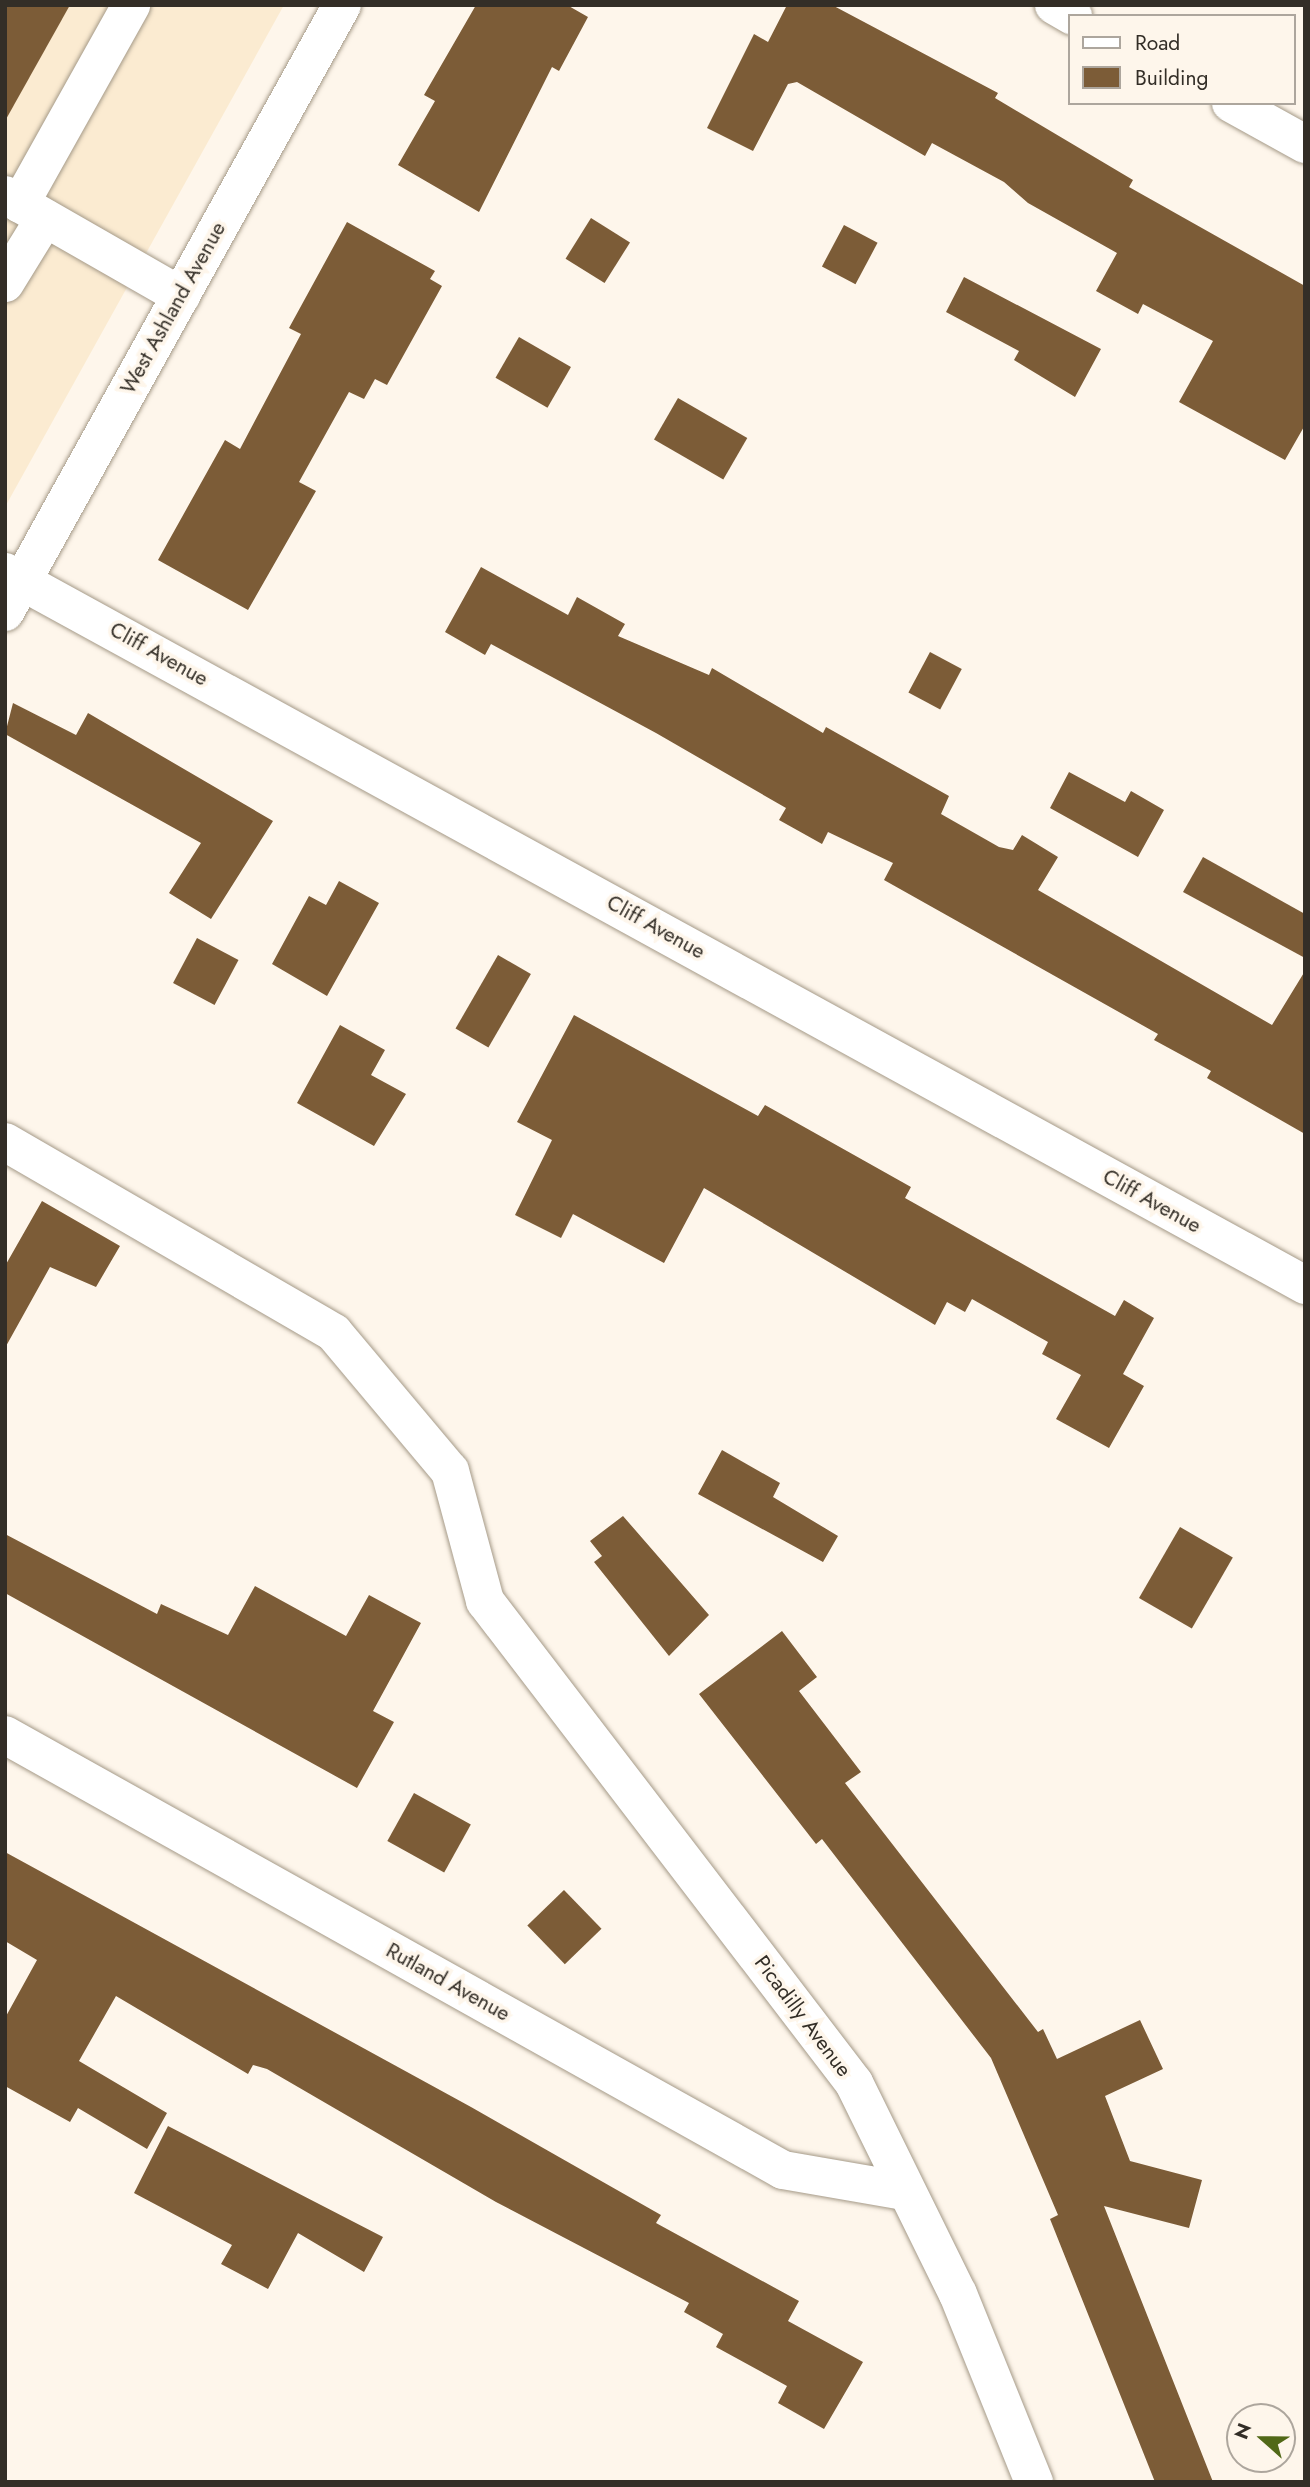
<!DOCTYPE html>
<style>
body{margin:0}
#map{position:relative;width:1310px;height:2487px;overflow:hidden;background:#fef6eb;font-family:Jost,sans-serif}
div>[style]{position:absolute}
[style*='--x']{left:calc(var(--x)*1px);top:calc(var(--y)*1px);width:calc(var(--w)*1px);rotate:calc(var(--a)*1deg)}
.built>*{inset:0;background:#fbebd1}
.building>*{inset:0;background:#7c5c37;transform-origin:0 0}
.roads{filter:drop-shadow(0 0 2px #a59a88) drop-shadow(0 0 2px #a59a88)}
.minor>*{height:38px;margin:-19px;padding:0 19px;transform-origin:19px;border-radius:19px;background:#fff}
span{translate:-50% -50%;white-space:nowrap;text-align:center;line-height:1.15;-webkit-text-stroke:7px #fef6eb;paint-order:stroke}
.street-label{font-size:21px;color:#332e27}
.frame{position:absolute;inset:0;border:7px solid #332e27;pointer-events:none}
.legend{position:absolute;left:1068px;top:14px;width:228px;height:91px;box-sizing:border-box;background:#fef6eb;border:2px solid #ada69d;margin:0;padding:9px 12px;list-style:none;font-size:21px;color:#332e27}
.legend li{display:flex;align-items:center;gap:14px;height:35px}
.legend b{width:35px;border:2px solid #ada69d}
.north{position:absolute;left:1226px;top:2403px;width:70px;height:70px;box-sizing:border-box;background:#fef6eb;border:2px solid #ada69d;border-radius:50%;rotate:291deg;font-size:19px;font-weight:700;line-height:28px;text-align:center;color:#332e27}
.north::after{content:'';display:block;margin:auto;width:24px;height:32px;background:#516817;clip-path:polygon(50% 0,100% 100%,50% 72%,0 100%)}
</style>
<div id="map">
<div class="built">
<div style="clip-path:polygon(5px 5px,284px 5px,5px 507px)"></div>
</div>
<div class="building">
<div style="clip-path:polygon(5px 5px,70px 5px,5px 121px)"></div>
<div style="clip-path:polygon(476px 5px,567px 5px,588px 17px,559px 71px,552px 67px,479px 212px,398px 165px,435px 101px,424px 95px)"></div>
<div style="clip-path:polygon(787px 5px,832px 5px,998px 93px,995px 98px,1133px 180px,1129px 187px,1305px 286px,1305px 425px,1285px 460px,1179px 402px,1213px 341px,1143px 304px,1138px 314px,1096px 291px,1117px 253px,1028px 203px,1004px 182px,932px 143px,925px 156px,797px 82px,788px 84px,753px 151px,707px 128px,754px 34px,768px 42px)"></div>
<div style="left:591px;top:218px;width:46px;height:48px;rotate:32deg"></div>
<div style="clip-path:polygon(347px 222px,435px 271px,430px 279px,442px 286px,387px 385px,375px 379px,364px 399px,349px 392px,299px 482px,316px 491px,248px 610px,158px 560px,225px 440px,240px 449px,301px 334px,289px 328px)"></div>
<div style="left:844px;top:225px;width:38px;height:47px;rotate:28deg"></div>
<div style="clip-path:polygon(964px 277px,1101px 349px,1075px 397px,1014px 360px,1019px 351px,946px 312px)"></div>
<div style="left:519px;top:337px;width:60px;height:47px;rotate:30deg"></div>
<div style="left:678px;top:398px;width:80px;height:48px;rotate:30deg"></div>
<div style="clip-path:polygon(481px 567px,568px 615px,577px 597px,625px 624px,618px 636px,709px 675px,712px 668px,823px 733px,826px 727px,949px 796px,941px 814px,999px 847px,1013px 850px,1022px 835px,1058px 857px,1038px 890px,1272px 1025px,1305px 971px,1305px 1134px,1207px 1078px,1211px 1071px,1154px 1040px,1158px 1034px,884px 880px,893px 863px,828px 832px,822px 844px,779px 820px,786px 808px,656px 733px,491px 644px,485px 655px,445px 632px)"></div>
<div style="left:930px;top:652px;width:36px;height:46px;rotate:28deg"></div>
<div style="clip-path:polygon(13px 703px,76px 735px,88px 713px,273px 821px,211px 919px,169px 893px,201px 843px,5px 734px)"></div>
<div style="clip-path:polygon(1069px 772px,1125px 802px,1131px 791px,1164px 810px,1138px 857px,1050px 808px)"></div>
<div style="clip-path:polygon(1203px 857px,1305px 914px,1305px 958px,1183px 892px)"></div>
<div style="clip-path:polygon(339px 881px,379px 903px,327px 996px,272px 964px,309px 896px,326px 905px)"></div>
<div style="left:197px;top:938px;width:47px;height:51px;rotate:28deg"></div>
<div style="left:498px;top:955px;width:38px;height:85px;rotate:30deg"></div>
<div style="clip-path:polygon(574px 1015px,758px 1116px,765px 1105px,911px 1187px,905px 1198px,1115px 1316px,1124px 1300px,1154px 1318px,1123px 1374px,1144px 1386px,1109px 1448px,1056px 1419px,1081px 1375px,1042px 1354px,1048px 1342px,972px 1299px,965px 1312px,947px 1302px,935px 1325px,704px 1188px,664px 1263px,573px 1214px,561px 1238px,515px 1215px,552px 1140px,517px 1122px)"></div>
<div style="clip-path:polygon(340px 1025px,385px 1050px,371px 1075px,406px 1094px,374px 1146px,297px 1103px)"></div>
<div style="clip-path:polygon(42px 1201px,120px 1246px,96px 1287px,50px 1267px,5px 1348px,5px 1266px)"></div>
<div style="clip-path:polygon(722px 1450px,780px 1483px,773px 1497px,838px 1536px,823px 1562px,698px 1494px)"></div>
<div style="clip-path:polygon(623px 1516px,709px 1615px,669px 1656px,594px 1562px,602px 1556px,590px 1541px)"></div>
<div style="left:1180px;top:1527px;width:61px;height:82px;rotate:30deg"></div>
<div style="clip-path:polygon(5px 1534px,157px 1614px,161px 1604px,228px 1635px,255px 1586px,346px 1636px,369px 1595px,421px 1623px,373px 1711px,394px 1722px,357px 1788px,5px 1593px)"></div>
<div style="clip-path:polygon(782px 1631px,817px 1677px,799px 1691px,861px 1772px,845px 1783px,1038px 2032px,1043px 2029px,1057px 2059px,1140px 2020px,1163px 2069px,1105px 2096px,1130px 2161px,1202px 2180px,1189px 2228px,1104px 2206px,1213px 2482px,1155px 2482px,1050px 2219px,1058px 2215px,991px 2058px,822px 1839px,816px 1844px,699px 1694px)"></div>
<div style="left:414px;top:1793px;width:65px;height:55px;rotate:29deg"></div>
<div style="clip-path:polygon(5px 1852px,471px 2107px,661px 2215px,656px 2223px,799px 2301px,788px 2321px,863px 2362px,824px 2429px,778px 2403px,787px 2386px,716px 2347px,723px 2334px,684px 2312px,689px 2303px,496px 2202px,267px 2069px,253px 2065px,248px 2074px,116px 1996px,79px 2061px,167px 2113px,147px 2149px,78px 2108px,70px 2122px,5px 2086px,5px 2018px,37px 1960px,5px 1941px)"></div>
<div style="left:564px;top:1890px;width:54px;height:51px;rotate:46deg"></div>
<div style="clip-path:polygon(168px 2126px,383px 2237px,364px 2272px,298px 2233px,268px 2289px,221px 2264px,232px 2245px,134px 2193px)"></div>
</div>
<div class="roads">
<div class="minor">
<div style="--x:1054;--y:5;--w:22;--a:30"></div>
<div style="--x:1231;--y:103;--w:85;--a:29"></div>
<div style="--x:5;--y:195;--w:203;--a:29.8"></div>
<div style="--x:20;--y:204;--w:228;--a:-60.8"></div>
<div style="--x:5;--y:283;--w:76;--a:-58.4"></div>
<div style="--x:5;--y:572;--w:1483;--a:28.74"></div>
<div style="--x:5;--y:612;--w:694;--a:-60.96"></div>
<div style="--x:5;--y:1142;--w:380;--a:30.1"></div>
<div style="--x:334;--y:1333;--w:180;--a:50"></div>
<div style="--x:450;--y:1471;--w:135;--a:74.9"></div>
<div style="--x:485;--y:1601;--w:607;--a:52.56"></div>
<div style="--x:854;--y:2083;--w:235;--a:63.8"></div>
<div style="--x:958;--y:2294;--w:203;--a:68"></div>
<div style="--x:5;--y:1735;--w:891;--a:29.21"></div>
<div style="--x:783;--y:2170;--w:123;--a:9.8"></div>
</div>
</div>
<div class="street-label">
<span style="left:173px;top:308px;rotate:-61deg">West Ashland Avenue</span>
<span style="left:159px;top:654px;rotate:29deg">Cliff Avenue</span>
<span style="left:656px;top:927px;rotate:29deg">Cliff Avenue</span>
<span style="left:1152px;top:1201px;rotate:29deg">Cliff Avenue</span>
<span style="left:448px;top:1982px;rotate:29deg">Rutland Avenue</span>
<span style="left:803px;top:2016px;rotate:53deg">Picadilly Avenue</span>
</div>
<div class="frame"></div>
<ul class="legend">
<li><b style="height:9px;background:#fff"></b>Road</li>
<li><b style="height:19px;background:#7c5c37"></b>Building</li>
</ul>
<div class="north">N</div>
</div>
